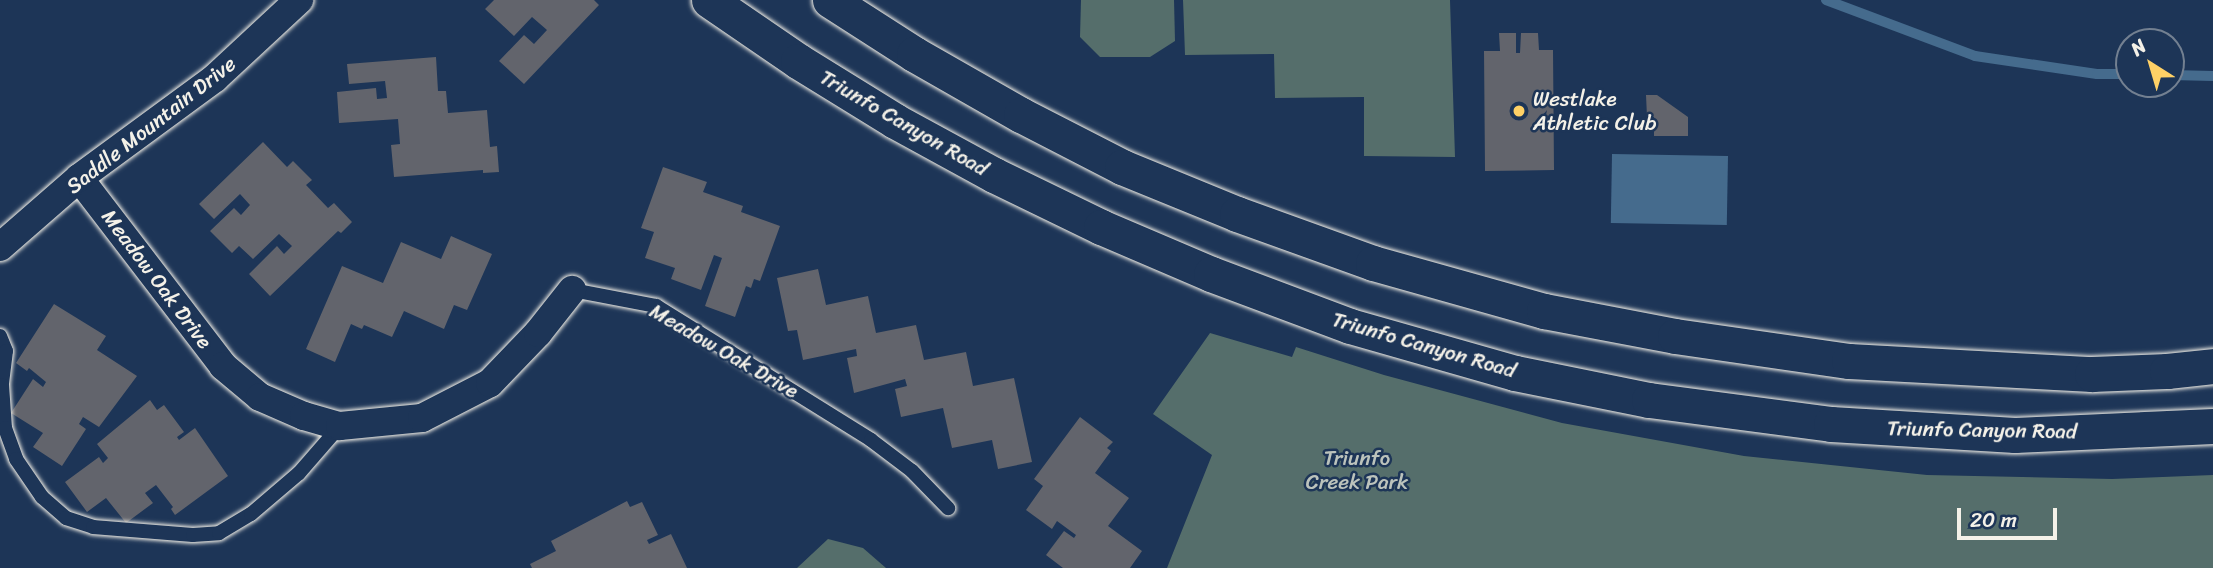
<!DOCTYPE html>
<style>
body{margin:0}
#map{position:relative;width:2213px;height:568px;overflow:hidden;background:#1d3557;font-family:Sriracha,sans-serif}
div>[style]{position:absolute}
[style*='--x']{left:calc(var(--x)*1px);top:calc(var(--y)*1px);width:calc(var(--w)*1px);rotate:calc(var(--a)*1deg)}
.green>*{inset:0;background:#556e6b}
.water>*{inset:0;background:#456b8d;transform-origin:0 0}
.stream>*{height:10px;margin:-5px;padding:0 5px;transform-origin:5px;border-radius:5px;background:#456b8d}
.building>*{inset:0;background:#62646c}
.roads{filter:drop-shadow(0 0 2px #f4f1e8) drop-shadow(0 0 2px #f4f1e8)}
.service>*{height:14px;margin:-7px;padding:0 7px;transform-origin:7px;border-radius:7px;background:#1d3557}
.minor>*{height:28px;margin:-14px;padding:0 14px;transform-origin:14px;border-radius:14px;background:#1d3557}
.tertiary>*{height:35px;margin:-17.5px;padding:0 17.5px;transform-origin:17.5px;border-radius:17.5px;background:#1d3557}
.dots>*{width:19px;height:19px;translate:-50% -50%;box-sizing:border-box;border:4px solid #1d3557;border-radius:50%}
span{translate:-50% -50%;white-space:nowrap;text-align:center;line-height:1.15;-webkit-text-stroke:5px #1d3557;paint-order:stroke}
.poi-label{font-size:21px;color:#f4f1e8}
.left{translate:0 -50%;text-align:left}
.street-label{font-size:21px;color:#f4f1e8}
.park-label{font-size:21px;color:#bcc3bc}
.north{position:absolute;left:2115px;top:28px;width:70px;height:70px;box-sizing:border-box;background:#1d3557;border:2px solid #738091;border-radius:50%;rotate:323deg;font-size:19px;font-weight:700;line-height:28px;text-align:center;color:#f4f1e8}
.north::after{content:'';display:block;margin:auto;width:24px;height:32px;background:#ffd166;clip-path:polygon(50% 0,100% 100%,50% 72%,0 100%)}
.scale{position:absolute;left:1957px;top:508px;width:100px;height:32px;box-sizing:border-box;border:4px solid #f4f1e8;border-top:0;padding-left:9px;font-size:21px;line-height:24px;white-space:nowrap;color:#f4f1e8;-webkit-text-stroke:5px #1d3557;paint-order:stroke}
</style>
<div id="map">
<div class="green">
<div style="clip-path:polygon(1081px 0,1174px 0,1175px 41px,1150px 57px,1100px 57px,1080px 37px)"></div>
<div style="clip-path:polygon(1183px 0,1450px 0,1455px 157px,1364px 156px,1364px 97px,1275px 98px,1274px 54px,1185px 55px)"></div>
<div style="clip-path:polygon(1210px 333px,1292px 357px,1296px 347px,1384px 375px,1562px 423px,1744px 456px,1927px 475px,2112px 479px,2213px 475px,2213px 568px,1167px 568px,1212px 455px,1153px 414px)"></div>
<div style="clip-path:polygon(828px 539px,863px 548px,886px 568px,797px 568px)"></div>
</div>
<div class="water">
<div style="left:1728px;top:156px;width:69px;height:116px;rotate:91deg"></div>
</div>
<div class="stream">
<div style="--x:1826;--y:0;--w:159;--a:20.6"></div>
<div style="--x:1975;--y:56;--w:123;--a:8.4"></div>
<div style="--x:2097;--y:74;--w:32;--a:0"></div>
<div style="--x:2171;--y:75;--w:42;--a:1.4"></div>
</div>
<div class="building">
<div style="clip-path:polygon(494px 0,594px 0,599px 5px,524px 84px,499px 61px,524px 35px,534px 44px,547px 30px,532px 17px,514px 36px,485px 9px)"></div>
<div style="clip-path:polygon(1499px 33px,1516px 33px,1516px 53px,1520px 53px,1521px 33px,1538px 33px,1539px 50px,1553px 50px,1554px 170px,1485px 171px,1484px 51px,1500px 51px)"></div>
<div style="clip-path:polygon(436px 57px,438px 91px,446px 91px,448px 113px,487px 110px,490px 147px,497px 146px,499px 172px,483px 173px,483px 170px,394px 177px,391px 145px,400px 144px,398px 119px,339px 123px,337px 92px,376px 88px,377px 99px,387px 98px,385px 81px,349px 84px,347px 64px)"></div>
<div style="clip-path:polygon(1646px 95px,1657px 95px,1688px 117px,1688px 136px,1654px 136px,1654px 117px,1647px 117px)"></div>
<div style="clip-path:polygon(263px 142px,287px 167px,293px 161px,312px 180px,306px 185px,328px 208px,334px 203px,352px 222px,341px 233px,338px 231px,270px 296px,249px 274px,277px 246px,284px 254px,292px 246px,279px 234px,253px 259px,239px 246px,232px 253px,210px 231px,234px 208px,241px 215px,250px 205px,240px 194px,214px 219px,199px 204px)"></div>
<div style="clip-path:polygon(663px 167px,707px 182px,703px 192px,743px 206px,741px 212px,780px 226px,760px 281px,754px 279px,751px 288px,746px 286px,735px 317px,705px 306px,722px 258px,714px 255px,701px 290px,671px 279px,675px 268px,645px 258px,654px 232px,641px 228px)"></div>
<div style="clip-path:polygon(451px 236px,492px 254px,467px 310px,454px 305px,444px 329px,404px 311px,392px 337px,364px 325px,362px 329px,351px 324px,335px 362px,306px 349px,342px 266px,383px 283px,401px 242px,441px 259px)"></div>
<div style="clip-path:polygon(818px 269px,826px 305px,868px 296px,876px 333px,916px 325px,924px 360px,966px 352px,973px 386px,1014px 378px,1032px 462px,998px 469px,992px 440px,952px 448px,943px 408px,901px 417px,895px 389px,907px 386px,905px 379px,854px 393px,847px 358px,857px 356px,856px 349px,803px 360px,797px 330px,788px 331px,777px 278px)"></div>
<div style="clip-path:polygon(54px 304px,106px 336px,97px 350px,137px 376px,99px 427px,83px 417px,79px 424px,86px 429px,62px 466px,33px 447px,43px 433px,11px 413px,33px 379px,43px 387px,46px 382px,29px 368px,27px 371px,16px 363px)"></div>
<div style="clip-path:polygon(150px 400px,157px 410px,164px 405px,184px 432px,177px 437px,179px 440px,195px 428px,228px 476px,175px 515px,171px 509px,173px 507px,156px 485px,145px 493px,153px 503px,126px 523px,106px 498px,87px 512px,65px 482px,99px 457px,103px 463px,108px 458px,97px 444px)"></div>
<div style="clip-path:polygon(1080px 417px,1113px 442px,1107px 448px,1111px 451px,1095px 473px,1129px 498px,1108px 526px,1142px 551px,1130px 568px,1063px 568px,1046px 555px,1064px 531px,1074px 538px,1076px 535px,1057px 521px,1052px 529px,1026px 510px,1043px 486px,1034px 479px)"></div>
<div style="clip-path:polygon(627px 501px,630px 507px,642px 502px,658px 535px,647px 540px,649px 544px,671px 534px,687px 568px,532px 568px,530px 564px,556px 551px,551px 541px)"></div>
</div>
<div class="roads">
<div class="service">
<div style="--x:572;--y:290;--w:86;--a:10.8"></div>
<div style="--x:656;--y:306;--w:253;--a:31.9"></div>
<div style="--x:871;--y:440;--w:51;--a:37.1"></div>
<div style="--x:912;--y:471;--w:52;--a:45.8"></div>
<div style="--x:0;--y:336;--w:16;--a:68"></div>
<div style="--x:6;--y:351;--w:34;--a:97"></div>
<div style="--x:2;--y:385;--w:43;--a:86"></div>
<div style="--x:5;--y:428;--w:33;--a:70"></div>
<div style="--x:16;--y:459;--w:46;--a:55.6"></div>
<div style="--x:42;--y:497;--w:32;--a:41"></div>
<div style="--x:66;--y:518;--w:28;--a:18"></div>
<div style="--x:93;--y:527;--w:100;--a:4.6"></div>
<div style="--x:193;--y:535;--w:26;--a:-4"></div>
<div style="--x:219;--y:533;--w:37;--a:-31"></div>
<div style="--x:251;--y:514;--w:63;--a:-40.5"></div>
<div style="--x:299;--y:473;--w:62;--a:-48.9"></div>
</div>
<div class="minor">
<div style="--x:79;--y:178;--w:237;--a:52.5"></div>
<div style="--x:223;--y:366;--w:48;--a:40"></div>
<div style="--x:260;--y:397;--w:48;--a:23.4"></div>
<div style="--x:304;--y:416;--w:37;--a:16"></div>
<div style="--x:340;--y:426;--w:82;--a:-5.6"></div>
<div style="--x:422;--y:418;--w:76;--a:-27.2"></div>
<div style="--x:490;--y:383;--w:69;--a:-46.2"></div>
<div style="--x:538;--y:333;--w:55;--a:-51.7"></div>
<div style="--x:0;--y:247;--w:105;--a:-41.1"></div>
<div style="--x:79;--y:178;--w:169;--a:-36.3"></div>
<div style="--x:215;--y:78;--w:115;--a:-42.9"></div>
</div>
<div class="tertiary">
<div style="--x:709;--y:0;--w:108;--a:34.4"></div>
<div style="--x:798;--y:61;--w:114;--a:31.7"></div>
<div style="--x:895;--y:121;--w:113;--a:28.6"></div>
<div style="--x:994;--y:175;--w:119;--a:25.9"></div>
<div style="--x:1101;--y:227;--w:120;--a:23.1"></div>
<div style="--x:1211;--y:274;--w:148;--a:20.5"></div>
<div style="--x:1350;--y:326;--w:172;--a:15.9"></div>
<div style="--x:1515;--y:373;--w:137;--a:11.4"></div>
<div style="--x:1649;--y:400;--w:184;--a:7.5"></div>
<div style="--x:1831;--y:424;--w:184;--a:3.4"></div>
<div style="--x:2015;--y:435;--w:198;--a:-2.6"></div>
<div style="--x:830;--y:0;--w:100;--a:32.7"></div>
<div style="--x:914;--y:54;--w:123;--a:29.7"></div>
<div style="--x:1021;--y:115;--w:114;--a:27.2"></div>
<div style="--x:1122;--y:167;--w:124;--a:22.2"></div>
<div style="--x:1237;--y:214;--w:145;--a:19.8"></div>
<div style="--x:1373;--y:263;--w:178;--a:15.7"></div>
<div style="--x:1544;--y:311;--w:133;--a:10.8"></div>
<div style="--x:1675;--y:336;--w:176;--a:8.2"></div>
<div style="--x:1849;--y:361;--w:243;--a:3.1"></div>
<div style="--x:2092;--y:374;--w:75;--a:-2.3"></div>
<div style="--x:2167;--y:371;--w:46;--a:-6.2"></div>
</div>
</div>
<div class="dots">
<div style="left:1519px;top:111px;background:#ffd166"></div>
</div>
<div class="poi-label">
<span class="left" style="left:1533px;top:111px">Westlake<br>Athletic Club</span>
</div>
<div class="street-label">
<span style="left:904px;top:123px;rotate:30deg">Triunfo Canyon Road</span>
<span style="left:151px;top:125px;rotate:-38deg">Saddle Mountain Drive</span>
<span style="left:157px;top:279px;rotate:53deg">Meadow Oak Drive</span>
<span style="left:1424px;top:345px;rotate:16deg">Triunfo Canyon Road</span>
<span style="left:724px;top:351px;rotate:30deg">Meadow Oak Drive</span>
<span style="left:1982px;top:430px;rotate:1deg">Triunfo Canyon Road</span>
</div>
<div class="park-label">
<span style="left:1357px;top:470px">Triunfo<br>Creek Park</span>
</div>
<div class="north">N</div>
<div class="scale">20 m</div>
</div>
